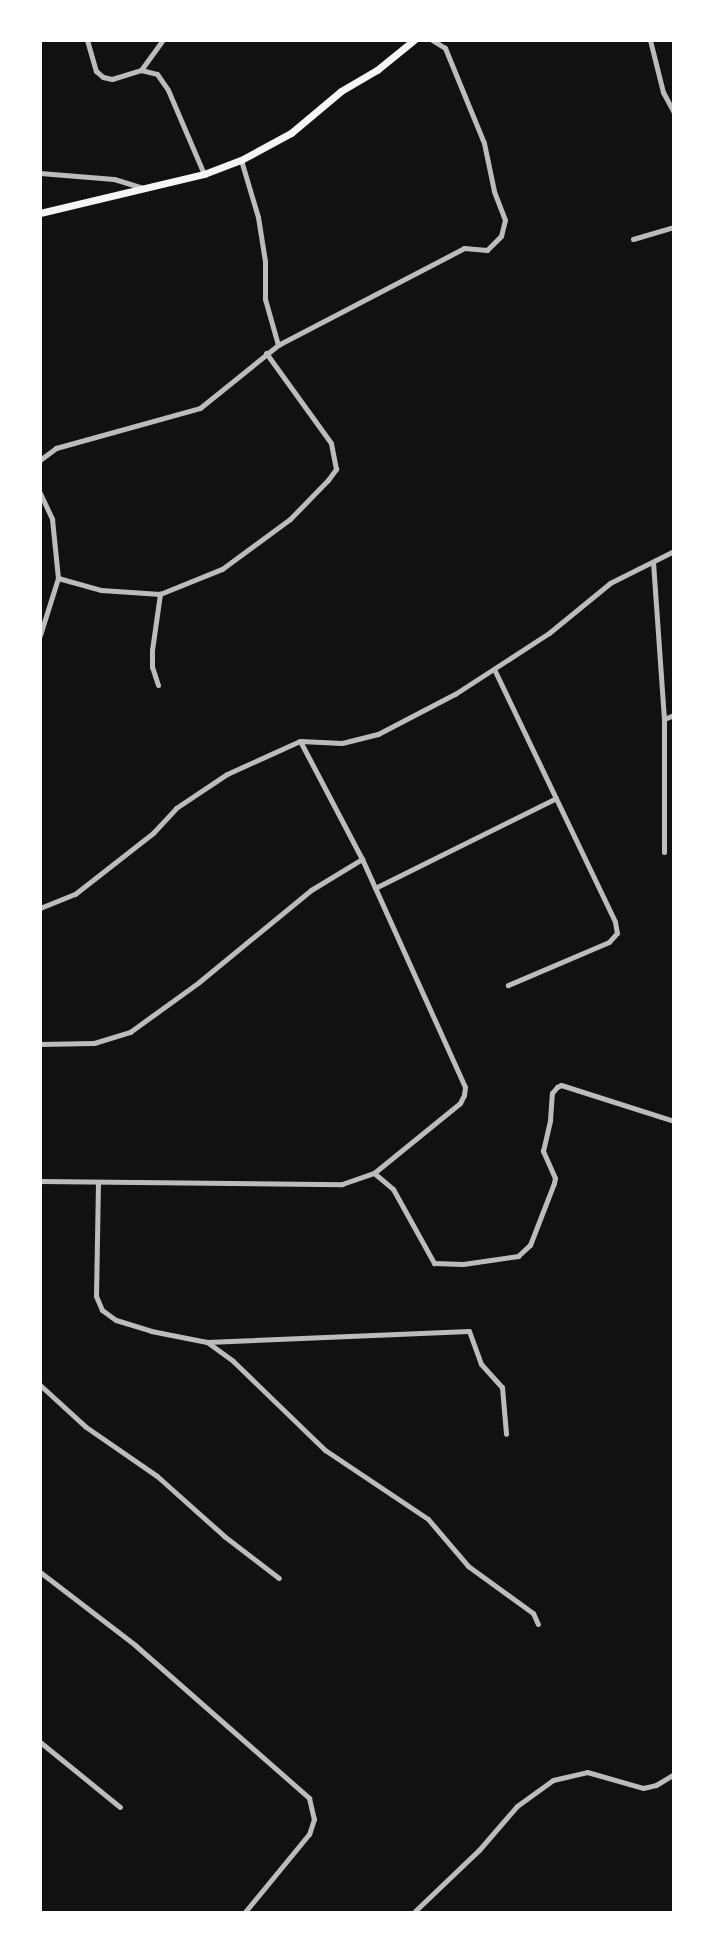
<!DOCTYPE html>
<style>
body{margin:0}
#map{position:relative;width:714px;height:1953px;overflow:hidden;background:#111;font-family:Inter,sans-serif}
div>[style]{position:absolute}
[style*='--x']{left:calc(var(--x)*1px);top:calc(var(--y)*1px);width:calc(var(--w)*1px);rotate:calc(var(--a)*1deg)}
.minor>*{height:5px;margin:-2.5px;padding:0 2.5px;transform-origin:2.5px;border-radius:2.5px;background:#bcbcbc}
.secondary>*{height:7px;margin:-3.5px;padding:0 3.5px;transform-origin:3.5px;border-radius:3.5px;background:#f5f5f5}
span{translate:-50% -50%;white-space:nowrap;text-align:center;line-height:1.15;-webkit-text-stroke:6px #fff;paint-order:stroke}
.frame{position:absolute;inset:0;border:42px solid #fff;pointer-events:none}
</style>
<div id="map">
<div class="minor">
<div style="--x:87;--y:40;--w:32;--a:74"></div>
<div style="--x:96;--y:71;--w:9;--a:41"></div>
<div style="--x:103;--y:77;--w:9;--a:13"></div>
<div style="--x:112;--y:79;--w:30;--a:-17"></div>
<div style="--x:141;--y:70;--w:16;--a:14"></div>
<div style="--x:157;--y:74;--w:19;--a:55"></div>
<div style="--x:168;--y:90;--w:91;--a:66.8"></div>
<div style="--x:650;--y:40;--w:54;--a:76"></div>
<div style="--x:663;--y:92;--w:24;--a:62"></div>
<div style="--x:141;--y:70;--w:37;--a:-54"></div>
<div style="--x:241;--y:160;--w:59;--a:73.4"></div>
<div style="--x:258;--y:217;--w:45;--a:81"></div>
<div style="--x:265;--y:261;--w:38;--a:90"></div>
<div style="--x:265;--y:299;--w:48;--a:74.2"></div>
<div style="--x:40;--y:173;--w:74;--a:4.6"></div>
<div style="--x:114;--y:179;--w:31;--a:17"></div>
<div style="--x:633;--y:239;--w:43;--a:-16.3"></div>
<div style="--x:40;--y:460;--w:20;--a:-37"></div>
<div style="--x:56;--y:448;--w:149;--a:-15.5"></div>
<div style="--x:200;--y:408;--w:100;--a:-38.9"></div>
<div style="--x:278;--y:345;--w:210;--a:-27.5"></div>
<div style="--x:464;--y:248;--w:23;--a:5"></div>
<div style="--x:487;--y:250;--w:20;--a:-45"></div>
<div style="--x:501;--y:236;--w:16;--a:-76"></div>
<div style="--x:505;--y:220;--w:31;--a:-111"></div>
<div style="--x:494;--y:191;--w:49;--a:-101.8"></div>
<div style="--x:484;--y:143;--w:103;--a:-112.3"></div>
<div style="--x:445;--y:48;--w:15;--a:-148"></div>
<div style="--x:40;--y:493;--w:29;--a:65"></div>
<div style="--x:52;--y:519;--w:59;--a:84.2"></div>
<div style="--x:58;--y:578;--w:60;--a:107.5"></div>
<div style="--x:653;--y:562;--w:157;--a:86"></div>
<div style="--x:58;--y:578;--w:45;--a:15.6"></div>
<div style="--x:101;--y:590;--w:59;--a:3.9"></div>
<div style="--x:160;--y:594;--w:67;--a:-22"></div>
<div style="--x:222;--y:569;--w:84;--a:-36.3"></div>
<div style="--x:290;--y:519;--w:54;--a:-45.7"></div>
<div style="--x:328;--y:480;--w:14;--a:-54"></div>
<div style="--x:336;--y:469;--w:26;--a:-101"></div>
<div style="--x:331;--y:443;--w:111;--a:-125.8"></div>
<div style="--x:494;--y:669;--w:280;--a:64.4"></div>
<div style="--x:615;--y:922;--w:11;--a:80"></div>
<div style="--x:617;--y:933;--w:12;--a:132"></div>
<div style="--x:609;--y:942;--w:110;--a:156.9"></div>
<div style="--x:158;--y:685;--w:19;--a:-108"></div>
<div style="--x:152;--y:667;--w:17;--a:-90"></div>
<div style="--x:152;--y:650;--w:57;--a:-81.9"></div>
<div style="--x:664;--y:852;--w:133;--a:-90"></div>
<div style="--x:664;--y:719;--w:11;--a:-22"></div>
<div style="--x:375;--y:888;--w:202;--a:-26.4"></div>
<div style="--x:40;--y:908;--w:38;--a:-22"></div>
<div style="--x:75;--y:894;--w:99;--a:-38"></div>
<div style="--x:153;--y:833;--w:34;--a:-47"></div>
<div style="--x:176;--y:808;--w:61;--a:-33.7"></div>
<div style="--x:227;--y:774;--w:80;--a:-24.3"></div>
<div style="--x:300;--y:741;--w:42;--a:2.7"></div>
<div style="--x:342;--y:743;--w:37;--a:-14"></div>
<div style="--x:378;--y:734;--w:87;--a:-27.5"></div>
<div style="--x:455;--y:694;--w:112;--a:-33"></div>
<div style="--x:549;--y:633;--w:79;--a:-39.3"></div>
<div style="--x:610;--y:583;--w:72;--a:-26.6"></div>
<div style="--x:40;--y:1044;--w:54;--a:-1.1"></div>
<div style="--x:94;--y:1043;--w:38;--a:-17"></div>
<div style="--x:130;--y:1032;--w:85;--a:-35.9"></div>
<div style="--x:199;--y:982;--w:145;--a:-39.4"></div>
<div style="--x:311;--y:890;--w:60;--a:-31.3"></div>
<div style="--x:374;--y:1173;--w:25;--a:40"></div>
<div style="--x:393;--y:1189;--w:85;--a:61"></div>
<div style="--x:434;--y:1263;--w:29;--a:2"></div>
<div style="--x:463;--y:1264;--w:56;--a:-8.3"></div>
<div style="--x:518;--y:1256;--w:16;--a:-43"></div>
<div style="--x:530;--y:1245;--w:66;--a:-68.8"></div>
<div style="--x:554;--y:1183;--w:5;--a:-79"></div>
<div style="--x:555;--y:1178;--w:30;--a:-114"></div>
<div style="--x:543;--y:1151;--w:32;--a:-77"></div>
<div style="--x:550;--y:1120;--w:27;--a:-86"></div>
<div style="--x:552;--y:1093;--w:8;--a:-50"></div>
<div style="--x:557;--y:1087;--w:4;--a:-27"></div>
<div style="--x:561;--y:1085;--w:119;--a:17.7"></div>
<div style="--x:40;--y:1181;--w:302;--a:0.6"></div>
<div style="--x:342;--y:1184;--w:34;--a:-19"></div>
<div style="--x:374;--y:1173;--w:111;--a:-39.1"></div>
<div style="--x:460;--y:1103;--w:9;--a:-63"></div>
<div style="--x:464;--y:1095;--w:8;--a:-83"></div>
<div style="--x:465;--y:1087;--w:250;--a:-114.3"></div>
<div style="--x:362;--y:859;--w:133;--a:-117.7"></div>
<div style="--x:98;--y:1182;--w:114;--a:91"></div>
<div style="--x:96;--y:1296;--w:15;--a:67"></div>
<div style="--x:102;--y:1310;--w:17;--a:36"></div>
<div style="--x:116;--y:1320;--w:37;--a:17"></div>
<div style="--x:151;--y:1331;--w:57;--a:11.1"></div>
<div style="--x:207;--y:1342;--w:32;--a:36"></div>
<div style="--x:233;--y:1361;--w:128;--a:44.1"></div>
<div style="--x:325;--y:1450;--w:124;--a:33.8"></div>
<div style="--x:428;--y:1519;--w:62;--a:49.6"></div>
<div style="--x:468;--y:1566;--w:80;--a:35.9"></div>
<div style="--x:533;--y:1613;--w:12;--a:66"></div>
<div style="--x:207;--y:1342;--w:262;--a:-2.4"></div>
<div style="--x:469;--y:1331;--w:35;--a:70"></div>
<div style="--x:481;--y:1364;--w:31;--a:48"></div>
<div style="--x:502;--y:1387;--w:47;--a:85.1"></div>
<div style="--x:40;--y:1385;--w:62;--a:42.4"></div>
<div style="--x:86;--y:1427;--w:86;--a:34.6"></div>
<div style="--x:157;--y:1476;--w:90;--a:41.8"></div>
<div style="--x:224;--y:1536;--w:69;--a:37.4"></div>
<div style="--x:40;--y:1572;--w:120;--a:37.5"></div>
<div style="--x:135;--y:1645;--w:232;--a:41.3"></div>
<div style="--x:309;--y:1798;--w:22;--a:77"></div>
<div style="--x:314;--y:1819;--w:16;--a:108"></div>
<div style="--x:309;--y:1834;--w:102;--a:129.4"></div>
<div style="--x:40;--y:1742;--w:103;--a:39.1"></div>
<div style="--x:413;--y:1913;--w:91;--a:-43.7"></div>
<div style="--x:479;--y:1850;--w:58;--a:-49.2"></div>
<div style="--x:517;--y:1806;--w:44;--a:-35.8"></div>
<div style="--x:553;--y:1780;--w:35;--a:-13"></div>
<div style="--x:587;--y:1772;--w:58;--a:15.9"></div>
<div style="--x:643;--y:1788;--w:13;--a:-13"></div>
<div style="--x:656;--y:1785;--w:21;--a:-31"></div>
</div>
<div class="secondary">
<div style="--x:40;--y:213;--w:169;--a:-13.4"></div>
<div style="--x:204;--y:174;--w:40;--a:-21"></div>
<div style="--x:241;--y:160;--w:57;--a:-28.4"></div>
<div style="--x:291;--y:133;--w:65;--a:-40"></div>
<div style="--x:341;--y:91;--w:42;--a:-30.3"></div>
<div style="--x:377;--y:70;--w:48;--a:-39"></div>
</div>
<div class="frame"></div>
</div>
